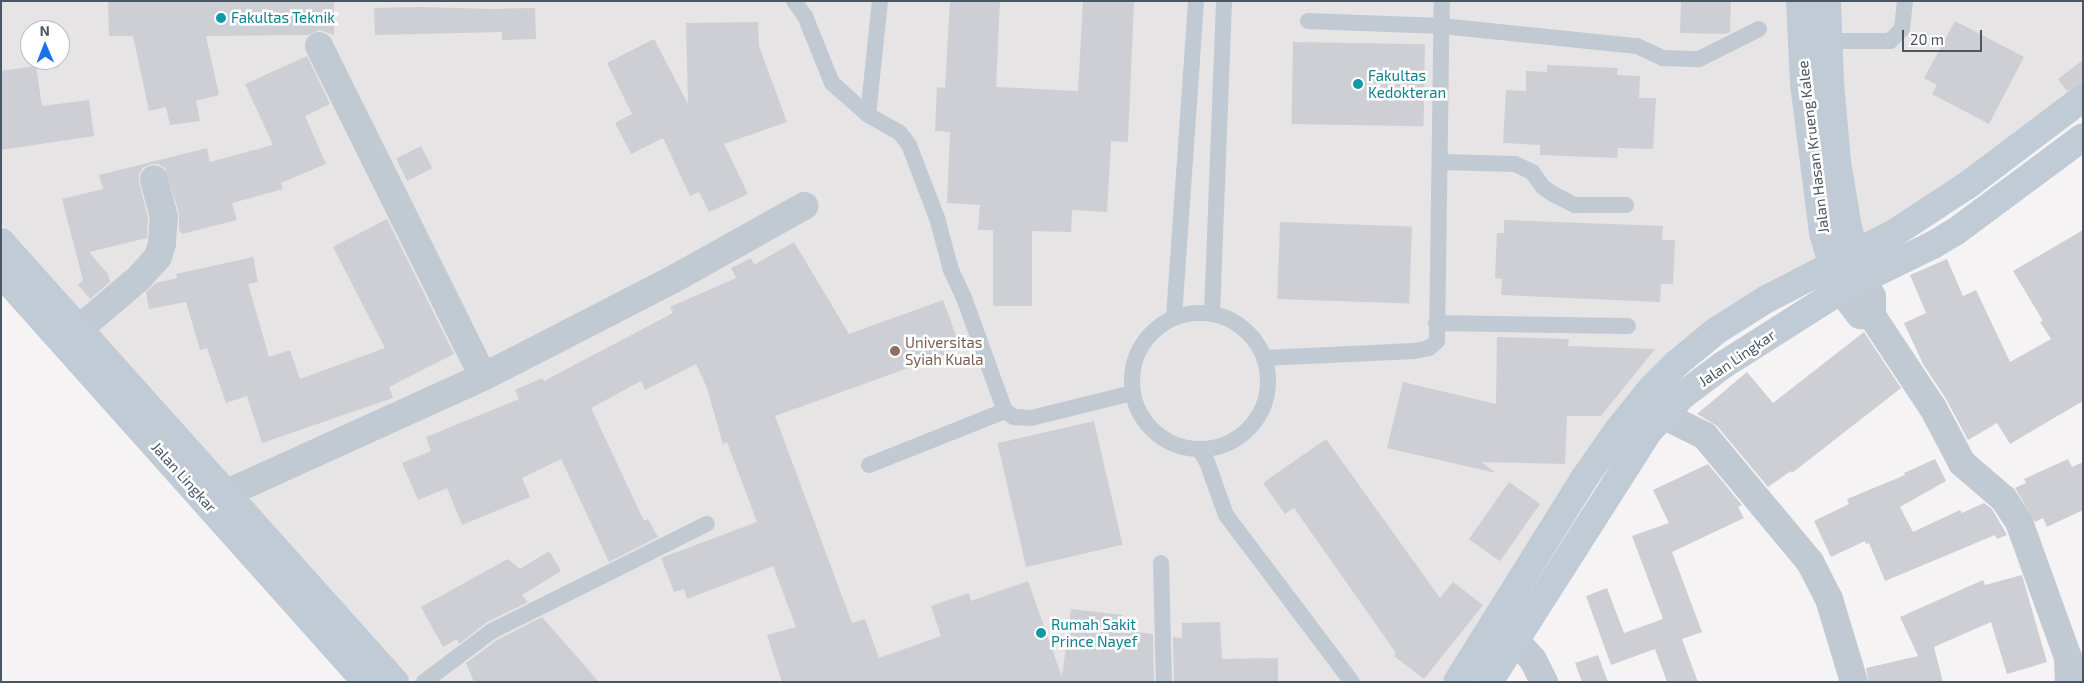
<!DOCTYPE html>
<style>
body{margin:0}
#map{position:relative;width:2084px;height:683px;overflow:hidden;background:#f5f3f3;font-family:"Exo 2",sans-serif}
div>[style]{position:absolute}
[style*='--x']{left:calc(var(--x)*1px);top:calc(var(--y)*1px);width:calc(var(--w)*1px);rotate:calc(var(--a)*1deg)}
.education>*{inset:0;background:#e6e4e5}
.building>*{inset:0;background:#cdcfd5;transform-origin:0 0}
.lane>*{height:16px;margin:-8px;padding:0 8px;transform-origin:8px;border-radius:8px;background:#c1cad2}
.lane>.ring{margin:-8px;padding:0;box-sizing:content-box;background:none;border:16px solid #c1cad2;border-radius:50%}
.street>*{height:28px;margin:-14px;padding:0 14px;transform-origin:14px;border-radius:14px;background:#c1cad2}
.secondary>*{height:28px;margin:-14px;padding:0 14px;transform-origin:14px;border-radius:14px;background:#c1cbd6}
.dots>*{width:14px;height:14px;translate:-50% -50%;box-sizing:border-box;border:2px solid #fff;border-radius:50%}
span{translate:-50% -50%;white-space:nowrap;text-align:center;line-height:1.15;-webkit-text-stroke:5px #fff;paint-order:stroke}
.culture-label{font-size:15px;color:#0d838f}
.left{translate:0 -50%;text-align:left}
.street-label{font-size:15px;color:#4a5661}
.education-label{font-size:15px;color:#785e54}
.frame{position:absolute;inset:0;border:2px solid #4a5661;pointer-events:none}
.north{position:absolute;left:20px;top:20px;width:50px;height:50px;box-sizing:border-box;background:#fff;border:1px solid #b7bbc0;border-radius:50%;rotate:359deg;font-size:14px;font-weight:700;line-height:20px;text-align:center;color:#4a5661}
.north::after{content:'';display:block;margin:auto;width:18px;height:22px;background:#1a73e8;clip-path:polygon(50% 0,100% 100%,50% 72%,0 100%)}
.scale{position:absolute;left:1902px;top:30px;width:80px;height:22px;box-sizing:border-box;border:2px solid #4a5661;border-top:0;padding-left:6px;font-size:15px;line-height:18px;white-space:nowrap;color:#4a5661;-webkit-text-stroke:4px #fff;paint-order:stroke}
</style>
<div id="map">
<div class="education">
<div style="clip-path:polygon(evenodd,1px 1px,2083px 1px,2083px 92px,1862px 238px,1693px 336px,1538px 528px,1441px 682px,412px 682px,1px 224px,1px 1px,30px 30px,60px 30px,60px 60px,30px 60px,30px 30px)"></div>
</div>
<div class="building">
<div style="clip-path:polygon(108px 1px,334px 1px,334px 35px,320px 30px,308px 35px,206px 36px,219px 95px,196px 101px,200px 121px,170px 125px,166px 107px,149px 111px,133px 36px,109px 36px)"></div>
<div style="clip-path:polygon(950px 1px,1000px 1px,996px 87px,1078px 91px,1083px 1px,1134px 1px,1128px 142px,1111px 141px,1107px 212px,1072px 210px,1071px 232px,1032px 231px,1032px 306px,993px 306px,993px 230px,978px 230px,980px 205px,947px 203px,950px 132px,935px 131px,937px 87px,945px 88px)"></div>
<div style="clip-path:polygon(1681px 1px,1731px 1px,1730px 32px,1726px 34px,1680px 33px)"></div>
<div style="clip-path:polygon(422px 7px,489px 9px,535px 8px,536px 39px,502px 40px,502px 32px,375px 35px,374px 8px)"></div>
<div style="clip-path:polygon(1955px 21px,2024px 57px,1989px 124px,1932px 94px,1937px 85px,1924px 78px)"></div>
<div style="clip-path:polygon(758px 22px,759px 46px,787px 122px,724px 144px,748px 194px,709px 212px,699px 192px,690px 196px,663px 138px,631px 154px,615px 123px,632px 114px,607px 63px,654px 39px,688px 104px,686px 23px)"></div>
<div style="left:1293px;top:42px;width:132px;height:82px;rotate:1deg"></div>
<div style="clip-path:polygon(307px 56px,330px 104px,305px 116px,326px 164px,281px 183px,283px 189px,232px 203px,237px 220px,182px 234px,179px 230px,179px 213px,165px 168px,158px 164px,151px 164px,143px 168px,139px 174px,139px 182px,148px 218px,147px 238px,89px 252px,108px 274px,110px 282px,90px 299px,78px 285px,83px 280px,62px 199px,103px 189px,99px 175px,207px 148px,210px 162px,273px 145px,245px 84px)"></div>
<div style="clip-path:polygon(2083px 60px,2083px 83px,2067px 91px,2058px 79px)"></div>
<div style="clip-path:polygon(1547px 65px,1618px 68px,1617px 75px,1640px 76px,1639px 98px,1656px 98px,1653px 149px,1618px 148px,1617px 158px,1540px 155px,1540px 145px,1503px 143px,1506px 90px,1526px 91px,1526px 71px,1547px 72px)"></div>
<div style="clip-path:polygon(36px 66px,42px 106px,89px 100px,94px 136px,1px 150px,1px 71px)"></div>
<div style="left:421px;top:146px;width:25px;height:28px;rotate:63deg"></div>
<div style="clip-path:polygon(387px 219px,454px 354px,389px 387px,393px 398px,262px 443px,247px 396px,226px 403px,207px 348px,200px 350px,186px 302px,149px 309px,146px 292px,156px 283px,177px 278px,176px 274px,253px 257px,258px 282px,248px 284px,269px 357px,290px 350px,300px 379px,385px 348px,333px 247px)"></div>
<div style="clip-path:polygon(1504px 220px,1663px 226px,1662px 240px,1675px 240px,1673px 284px,1661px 284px,1660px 302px,1501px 295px,1502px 279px,1495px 278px,1497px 233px,1504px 233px)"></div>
<div style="left:1280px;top:222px;width:132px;height:77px;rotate:2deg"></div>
<div style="clip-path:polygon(2083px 230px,2083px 401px,2010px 444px,1997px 423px,1968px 440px,1946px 399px,1923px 364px,1904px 323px,1926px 313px,1910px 275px,1947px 259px,1963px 296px,1976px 290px,2010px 362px,2051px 339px,2040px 322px,2043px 321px,2013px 271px)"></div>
<div style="clip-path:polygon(794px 242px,849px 334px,943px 300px,961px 349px,775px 416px,852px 623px,865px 619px,879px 658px,941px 636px,931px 606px,969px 593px,971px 601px,1028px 581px,1062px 677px,1071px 609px,1123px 615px,1121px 630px,1153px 634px,1154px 682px,782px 682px,767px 635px,796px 627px,773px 566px,687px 599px,684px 589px,674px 592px,661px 558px,757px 522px,727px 442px,723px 444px,707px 388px,696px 364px,645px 390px,641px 381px,591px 408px,644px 521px,648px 519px,658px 537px,609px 562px,561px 459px,522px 478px,530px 497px,462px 525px,447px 488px,418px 500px,402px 463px,431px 451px,426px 437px,519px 399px,515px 390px,542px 378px,544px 381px,673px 313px,670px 307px,736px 278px,731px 268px,751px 258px,754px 265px)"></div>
<div style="clip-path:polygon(1864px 332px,1901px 388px,1792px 473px,1791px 471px,1768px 487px,1717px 426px,1697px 414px,1747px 372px,1773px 403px)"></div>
<div style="clip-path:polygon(1497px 337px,1569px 339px,1568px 346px,1655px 349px,1601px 416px,1567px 416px,1565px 464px,1481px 462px,1496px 473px,1387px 448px,1403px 382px,1496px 404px)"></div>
<div style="left:1094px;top:421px;width:127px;height:99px;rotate:77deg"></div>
<div style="clip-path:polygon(1326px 439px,1440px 598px,1453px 582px,1483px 605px,1424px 679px,1394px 656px,1396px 653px,1294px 508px,1285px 514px,1263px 483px)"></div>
<div style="clip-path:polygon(1935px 459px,1946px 481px,1900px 507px,1913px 532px,1960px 510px,1962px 513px,1984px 503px,1992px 509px,2007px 535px,1997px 539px,1995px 535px,1885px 581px,1869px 543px,1866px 544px,1865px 541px,1831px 557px,1814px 521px,1849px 504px,1847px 499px,1905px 475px,1904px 473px)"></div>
<div style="clip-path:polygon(2068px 459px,2072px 467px,2083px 462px,2083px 510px,2047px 527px,2043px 518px,2035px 522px,2015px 488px,2026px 483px,2024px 479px)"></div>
<div style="clip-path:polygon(1708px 464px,1742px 505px,1738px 507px,1744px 518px,1672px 552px,1702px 632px,1682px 639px,1698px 682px,1667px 682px,1655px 649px,1611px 665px,1586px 596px,1607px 588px,1624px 633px,1663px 619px,1632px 536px,1669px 523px,1653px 490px)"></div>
<div style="left:1509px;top:482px;width:38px;height:70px;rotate:35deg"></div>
<div style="clip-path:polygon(549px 551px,561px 571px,522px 595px,528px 602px,487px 622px,459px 644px,457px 639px,443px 647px,421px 607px,508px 559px,520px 569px)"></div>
<div style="clip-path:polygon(2022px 575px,2047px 662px,2007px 674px,1991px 622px,1934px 647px,1943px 682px,1869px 682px,1866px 668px,1918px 656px,1900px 617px,1983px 580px,1985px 585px)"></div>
<div style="clip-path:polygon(542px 617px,599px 682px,474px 682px,466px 663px,497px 640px)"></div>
<div style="clip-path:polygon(1220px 622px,1222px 659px,1278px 658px,1278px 682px,1174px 682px,1173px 637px,1182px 638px,1182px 623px)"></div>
<div style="clip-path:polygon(1598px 655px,1608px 682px,1582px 682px,1575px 663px)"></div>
</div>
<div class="lane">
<div style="--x:794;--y:1;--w:19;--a:54"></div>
<div style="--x:805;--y:16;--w:72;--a:68.1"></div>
<div style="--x:832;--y:83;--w:48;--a:41.6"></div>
<div style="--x:868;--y:115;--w:35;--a:29"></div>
<div style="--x:899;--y:132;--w:16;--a:52"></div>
<div style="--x:909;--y:145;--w:78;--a:69"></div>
<div style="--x:937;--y:218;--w:54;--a:74.9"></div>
<div style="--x:951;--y:270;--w:31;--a:65"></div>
<div style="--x:964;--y:298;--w:120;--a:70.1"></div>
<div style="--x:1005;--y:411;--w:11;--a:34"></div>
<div style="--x:1014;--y:417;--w:17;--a:3"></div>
<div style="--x:1031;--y:418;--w:104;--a:-13.9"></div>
<div style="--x:1308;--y:21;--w:134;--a:2.1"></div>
<div style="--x:1442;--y:26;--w:196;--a:5.9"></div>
<div style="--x:1637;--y:46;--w:29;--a:25"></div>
<div style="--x:1663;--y:58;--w:36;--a:2"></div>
<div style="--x:1699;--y:59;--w:67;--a:-26.6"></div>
<div style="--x:1828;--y:41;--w:62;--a:0"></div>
<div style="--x:1890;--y:41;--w:17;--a:-45"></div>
<div style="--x:1902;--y:29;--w:28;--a:-84"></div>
<div style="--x:868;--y:115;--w:115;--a:-84"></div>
<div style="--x:1441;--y:162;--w:74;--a:1.5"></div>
<div style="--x:1515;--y:164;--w:19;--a:25"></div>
<div style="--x:1532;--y:172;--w:19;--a:54"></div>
<div style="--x:1543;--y:187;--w:12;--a:35"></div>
<div style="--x:1553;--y:194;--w:25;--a:27"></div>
<div style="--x:1575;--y:205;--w:51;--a:0"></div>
<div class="ring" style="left:1132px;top:313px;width:120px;height:120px"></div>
<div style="--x:1212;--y:314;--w:313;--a:-87.8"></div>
<div style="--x:1174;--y:317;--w:317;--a:-86"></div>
<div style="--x:1436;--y:323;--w:192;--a:0.9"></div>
<div style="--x:1264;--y:358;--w:150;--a:-2.7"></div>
<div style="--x:1414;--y:351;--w:15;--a:-11"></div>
<div style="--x:1429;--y:348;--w:11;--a:-41"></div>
<div style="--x:1437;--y:341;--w:340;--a:-89.2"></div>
<div style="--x:1199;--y:449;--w:15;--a:58"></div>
<div style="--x:1207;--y:462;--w:56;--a:70.3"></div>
<div style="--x:1226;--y:515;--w:209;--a:53"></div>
<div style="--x:869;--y:465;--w:146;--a:-21.7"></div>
<div style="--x:1161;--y:563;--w:119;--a:88.6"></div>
<div style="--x:424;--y:682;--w:85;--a:-36.9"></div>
<div style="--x:492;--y:631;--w:240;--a:-26.5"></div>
</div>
<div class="street">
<div style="--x:319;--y:46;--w:369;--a:63.6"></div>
<div style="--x:1863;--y:279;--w:20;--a:63"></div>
<div style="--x:1872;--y:297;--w:19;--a:90"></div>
<div style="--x:1872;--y:316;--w:110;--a:56.5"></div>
<div style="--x:1933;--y:408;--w:62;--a:62.2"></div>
<div style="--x:1962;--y:463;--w:55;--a:40.6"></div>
<div style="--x:2004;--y:499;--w:27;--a:57"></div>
<div style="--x:2019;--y:522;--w:144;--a:70.1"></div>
<div style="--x:2068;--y:657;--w:25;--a:88"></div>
<div style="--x:1841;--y:290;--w:31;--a:53"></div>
<div style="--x:1860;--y:315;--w:12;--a:5"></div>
<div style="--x:79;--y:329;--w:79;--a:-40.4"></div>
<div style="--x:139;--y:278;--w:28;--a:-48"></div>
<div style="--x:158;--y:257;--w:15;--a:-74"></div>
<div style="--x:162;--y:243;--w:26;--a:-86"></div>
<div style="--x:164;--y:217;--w:39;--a:-105"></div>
<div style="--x:1663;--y:415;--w:47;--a:26.6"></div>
<div style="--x:1705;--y:436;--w:164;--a:50.2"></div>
<div style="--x:1810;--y:562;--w:42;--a:62.8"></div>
<div style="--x:1829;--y:599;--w:87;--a:73.2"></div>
<div style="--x:209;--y:506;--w:22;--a:-36"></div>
<div style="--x:227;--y:493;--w:281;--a:-24.4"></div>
<div style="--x:483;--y:377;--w:210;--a:-27.2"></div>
<div style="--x:670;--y:281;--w:154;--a:-29.2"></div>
<div style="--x:1516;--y:641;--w:25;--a:48"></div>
<div style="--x:1533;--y:660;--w:25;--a:63"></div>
</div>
<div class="secondary">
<div style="--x:1800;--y:1;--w:83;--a:87.2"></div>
<div style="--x:1804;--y:84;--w:150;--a:82.7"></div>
<div style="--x:1823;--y:233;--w:49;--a:73.4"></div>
<div style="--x:1827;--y:1;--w:82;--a:87.9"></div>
<div style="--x:1830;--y:83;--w:79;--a:84.9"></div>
<div style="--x:1837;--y:162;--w:67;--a:80.5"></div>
<div style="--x:1848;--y:228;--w:43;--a:73.7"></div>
<div style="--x:1;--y:242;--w:591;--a:48.16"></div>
<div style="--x:1;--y:273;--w:548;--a:48.25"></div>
<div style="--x:1457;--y:682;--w:238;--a:-58"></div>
<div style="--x:1583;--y:480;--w:61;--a:-55"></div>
<div style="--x:1618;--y:430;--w:51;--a:-51.3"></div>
<div style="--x:1650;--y:390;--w:37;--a:-45"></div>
<div style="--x:1676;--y:364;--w:52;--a:-39.5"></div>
<div style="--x:1716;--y:331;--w:58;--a:-32.3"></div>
<div style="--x:1765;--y:300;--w:148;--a:-27.4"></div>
<div style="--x:1896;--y:232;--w:87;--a:-33.3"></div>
<div style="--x:1969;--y:184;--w:143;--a:-37"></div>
<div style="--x:1489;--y:682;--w:298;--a:-57.5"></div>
<div style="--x:1649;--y:431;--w:50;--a:-46.6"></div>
<div style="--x:1683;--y:395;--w:50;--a:-36.9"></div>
<div style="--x:1723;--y:365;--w:140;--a:-32.4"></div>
<div style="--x:1841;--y:290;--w:102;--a:-26.1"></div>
<div style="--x:1933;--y:245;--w:26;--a:-31"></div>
<div style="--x:1955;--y:232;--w:159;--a:-36.6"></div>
</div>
<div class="dots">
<div style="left:221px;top:18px;background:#0f9aa8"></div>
<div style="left:1358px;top:84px;background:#0f9aa8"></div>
<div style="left:895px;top:351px;background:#8d6e63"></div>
<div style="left:1041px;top:633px;background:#0f9aa8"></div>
</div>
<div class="culture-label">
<span class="left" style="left:231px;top:18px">Fakultas Teknik</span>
<span class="left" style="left:1368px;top:84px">Fakultas<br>Kedokteran</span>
<span class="left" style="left:1051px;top:633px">Rumah Sakit<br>Prince Nayef</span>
</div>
<div class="street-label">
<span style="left:1813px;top:147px;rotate:-97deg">Jalan Hasan Krueng Kalee</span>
<span style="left:1737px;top:358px;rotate:-34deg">Jalan Lingkar</span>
<span style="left:184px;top:477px;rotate:48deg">Jalan Lingkar</span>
</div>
<div class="education-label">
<span class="left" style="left:905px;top:351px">Universitas<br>Syiah Kuala</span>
</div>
<div class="frame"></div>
<div class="north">N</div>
<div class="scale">20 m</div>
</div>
